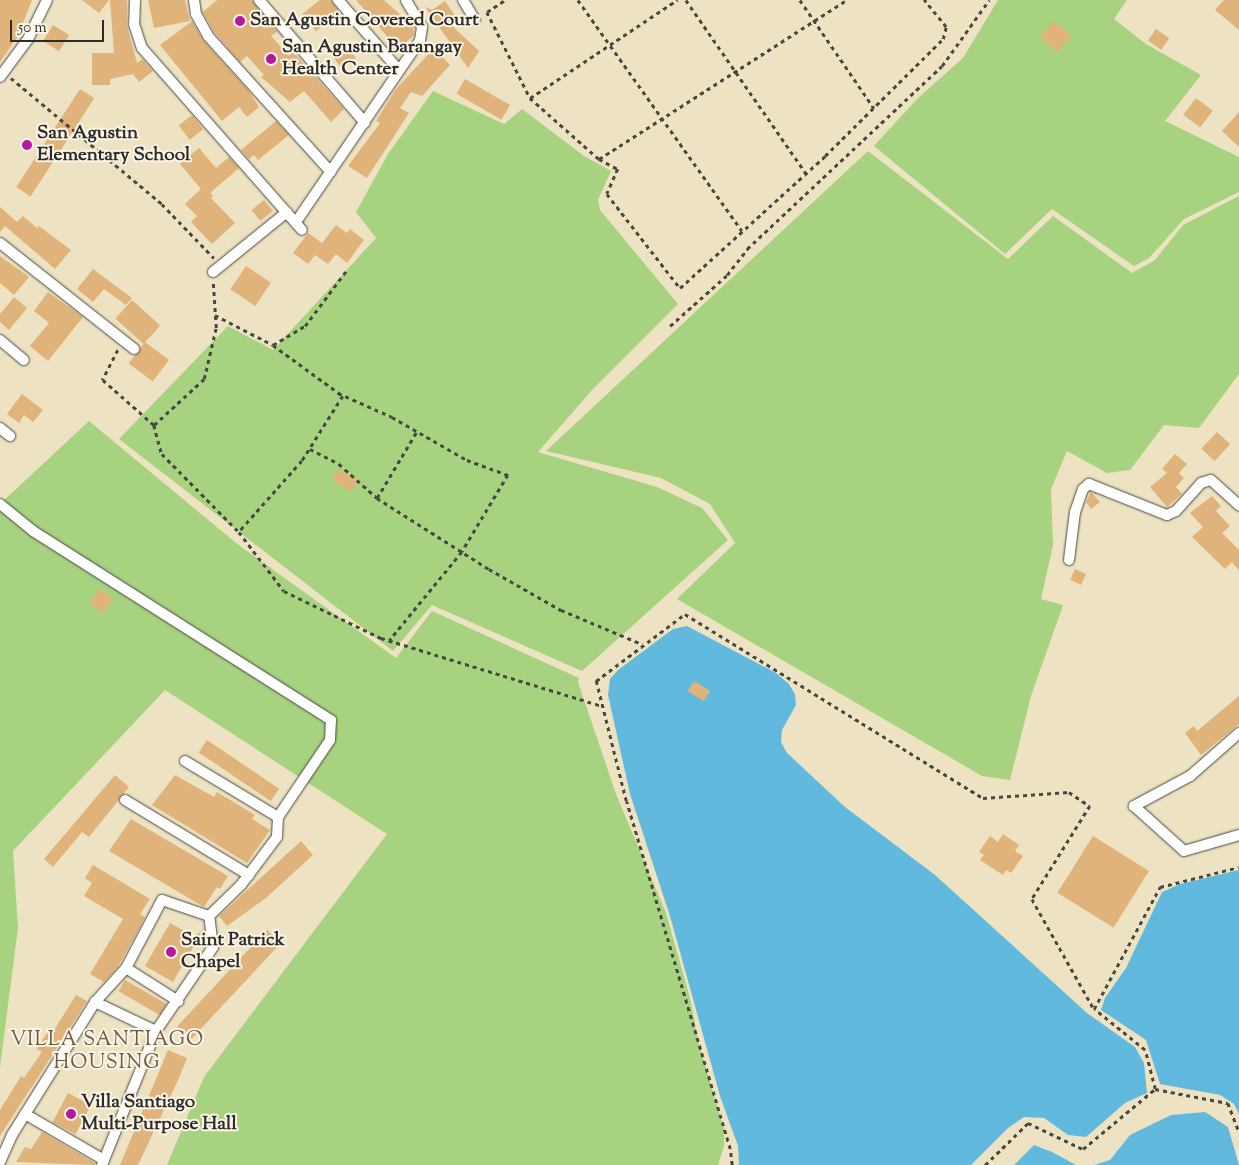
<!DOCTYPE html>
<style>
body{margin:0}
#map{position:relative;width:1239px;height:1165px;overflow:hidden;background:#ede3c2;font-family:"Sorts Mill Goudy",serif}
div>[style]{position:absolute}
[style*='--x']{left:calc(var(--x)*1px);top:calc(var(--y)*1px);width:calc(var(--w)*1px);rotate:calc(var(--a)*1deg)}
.green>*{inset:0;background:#a7d27f}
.water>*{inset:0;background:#61bade}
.building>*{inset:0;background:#dfb37a;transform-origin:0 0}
.path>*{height:2.5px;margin-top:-1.25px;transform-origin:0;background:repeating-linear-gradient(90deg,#484742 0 4px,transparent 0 8px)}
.roads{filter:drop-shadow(0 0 1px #484742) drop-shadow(0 0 1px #484742)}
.minor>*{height:10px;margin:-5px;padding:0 5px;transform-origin:5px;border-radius:5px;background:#fff}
.dots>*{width:14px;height:14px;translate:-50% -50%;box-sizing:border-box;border:2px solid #fcf5e5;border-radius:50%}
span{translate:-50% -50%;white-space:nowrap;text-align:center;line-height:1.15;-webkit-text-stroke:4px #fcf5e5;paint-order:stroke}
.poi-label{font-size:19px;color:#2b2b2b;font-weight:700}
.left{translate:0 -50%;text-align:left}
.neighbourhood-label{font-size:20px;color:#6a5b47;letter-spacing:1px}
.scale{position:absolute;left:10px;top:20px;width:94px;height:22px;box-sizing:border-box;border:2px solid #2b2b2b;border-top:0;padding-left:6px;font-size:15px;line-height:18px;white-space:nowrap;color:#2b2b2b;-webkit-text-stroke:4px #fcf5e5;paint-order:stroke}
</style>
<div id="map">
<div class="green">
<div style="clip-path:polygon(998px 0,1127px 0,1114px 19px,1146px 44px,1201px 75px,1165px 121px,1239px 157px,1239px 192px,1184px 219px,1149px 258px,1134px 266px,1052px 209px,1005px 254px,874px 146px,917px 99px,963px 58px)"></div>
<div style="clip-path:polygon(433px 91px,504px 124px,522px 109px,584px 156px,611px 171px,598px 200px,600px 210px,678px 304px,592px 390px,538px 452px,657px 487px,702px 508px,728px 540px,582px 671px,432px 605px,393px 651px,119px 439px,228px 326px,273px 350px,376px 238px,356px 212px,388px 154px)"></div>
<div style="clip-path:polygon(868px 151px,1008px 259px,1053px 216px,1132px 273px,1155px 260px,1183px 225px,1239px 196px,1239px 374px,1199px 428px,1164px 425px,1130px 470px,1107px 473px,1067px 451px,1051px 489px,1053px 545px,1041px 599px,1063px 605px,1031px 696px,1010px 780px,982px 776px,677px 599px,735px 543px,710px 504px,661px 478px,546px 451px)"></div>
<div style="clip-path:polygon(89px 421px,236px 543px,396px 658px,432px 611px,579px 678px,578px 682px,616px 794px,666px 913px,690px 998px,699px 1044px,724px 1129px,724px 1146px,718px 1165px,167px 1165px,204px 1077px,387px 834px,165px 690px,13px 851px,18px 928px,0 1067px,0 504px)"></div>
</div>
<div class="water">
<div style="clip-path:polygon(687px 626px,776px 673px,789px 684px,795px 694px,796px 705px,782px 730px,781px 742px,787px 753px,845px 807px,935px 875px,1087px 1013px,1135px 1047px,1144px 1063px,1147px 1093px,1125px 1103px,1086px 1137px,1068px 1135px,1044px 1118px,1024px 1117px,1008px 1128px,971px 1165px,739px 1165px,738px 1146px,720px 1096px,670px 916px,630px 794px,608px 695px,610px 679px,618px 670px,673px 629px)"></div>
<div style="clip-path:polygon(1239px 870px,1239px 1114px,1234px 1104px,1220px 1095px,1160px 1084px,1146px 1040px,1101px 1010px,1105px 998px,1126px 968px,1162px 892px,1180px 884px)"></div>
<div style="clip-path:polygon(1205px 1112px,1228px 1127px,1239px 1165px,1094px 1165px,1110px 1160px,1130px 1135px,1171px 1115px)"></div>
<div style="clip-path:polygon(1034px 1145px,1052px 1152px,1076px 1165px,1014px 1165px)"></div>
</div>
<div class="building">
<div style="clip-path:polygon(0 0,32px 0,18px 36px,0 62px)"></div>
<div style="clip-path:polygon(82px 0,109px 0,99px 13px)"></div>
<div style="clip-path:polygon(110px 0,127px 0,127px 26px,137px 63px,142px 59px,153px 71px,139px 82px,133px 74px,110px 79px,110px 85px,92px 85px,92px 53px,114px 53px)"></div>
<div style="clip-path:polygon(148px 0,185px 0,190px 21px,154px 28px)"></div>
<div style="clip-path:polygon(217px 0,252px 0,277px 32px,271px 36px,289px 56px,293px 52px,344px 109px,331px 122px,304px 91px,290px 102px,261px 77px,264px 75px,247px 56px,240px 62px,214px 32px,203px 12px)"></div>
<div style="clip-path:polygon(320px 0,331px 0,340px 13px,316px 31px,302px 14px)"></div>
<div style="clip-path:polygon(356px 0,384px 0,413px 26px,414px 35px,396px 52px,387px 43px,390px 40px)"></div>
<div style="clip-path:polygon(1224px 0,1239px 0,1239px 30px,1215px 10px)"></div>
<div style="clip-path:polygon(445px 1px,456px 17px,448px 22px,479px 51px,468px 68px,425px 7px,432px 10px)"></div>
<div style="clip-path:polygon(192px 21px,203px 40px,249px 91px,259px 107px,247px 117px,239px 107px,222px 121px,160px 45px)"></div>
<div style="left:1054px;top:21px;width:23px;height:21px;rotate:41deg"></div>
<div style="left:53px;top:25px;width:19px;height:19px;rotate:32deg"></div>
<div style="left:1156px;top:29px;width:16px;height:14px;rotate:35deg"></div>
<div style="left:349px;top:48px;width:12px;height:18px;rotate:55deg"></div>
<div style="clip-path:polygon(434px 48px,450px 65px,422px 96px,411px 92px,400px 108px,409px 113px,367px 178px,348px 166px,380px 123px,376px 121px,396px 89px)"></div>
<div style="left:465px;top:79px;width:52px;height:17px;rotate:30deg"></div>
<div style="left:80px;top:89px;width:17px;height:117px;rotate:33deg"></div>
<div style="left:1196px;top:98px;width:21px;height:21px;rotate:37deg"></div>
<div style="clip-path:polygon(1239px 112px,1239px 147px,1222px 131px)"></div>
<div style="left:192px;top:115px;width:18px;height:17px;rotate:52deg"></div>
<div style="clip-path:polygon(276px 121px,289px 135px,258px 160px,254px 155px,249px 159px,241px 150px)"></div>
<div style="clip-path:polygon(199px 148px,216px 168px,229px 157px,239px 168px,210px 193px,213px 196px,211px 198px,235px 223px,212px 244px,191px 222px,197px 216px,185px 204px,201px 189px,180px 164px)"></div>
<div style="left:264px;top:200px;width:14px;height:16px;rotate:51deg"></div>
<div style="clip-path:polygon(0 207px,17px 222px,23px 216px,37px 228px,39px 226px,71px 250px,55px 269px,5px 226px,0 232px)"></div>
<div style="clip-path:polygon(336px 225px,347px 233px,350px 229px,364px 240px,347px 263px,336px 254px,328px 264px,315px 255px,308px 264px,293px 253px,308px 233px,322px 243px)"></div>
<div style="clip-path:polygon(0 256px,29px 277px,14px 295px,0 283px)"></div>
<div style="left:246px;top:266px;width:30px;height:28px;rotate:34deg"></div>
<div style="clip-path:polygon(93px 269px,132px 298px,126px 305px,104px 289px,93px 302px,77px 289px)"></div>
<div style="clip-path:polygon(48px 292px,83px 317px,48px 361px,30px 346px,49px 323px,34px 311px)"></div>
<div style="clip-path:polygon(14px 297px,27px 308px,9px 330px,0 322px,0 314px)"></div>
<div style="left:132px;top:300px;width:38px;height:25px;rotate:42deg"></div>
<div style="left:145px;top:342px;width:30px;height:27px;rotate:37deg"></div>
<div style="clip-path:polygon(22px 394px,43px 410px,33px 422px,24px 415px,19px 423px,7px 414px)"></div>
<div style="left:1217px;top:432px;width:18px;height:23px;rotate:43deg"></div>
<div style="clip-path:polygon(1175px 454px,1187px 464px,1179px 473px,1184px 478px,1176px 487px,1182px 494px,1167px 507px,1150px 487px,1167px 473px,1162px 469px)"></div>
<div style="left:339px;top:469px;width:22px;height:13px;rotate:32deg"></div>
<div style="clip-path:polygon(1091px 492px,1100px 502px,1091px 509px,1086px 502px)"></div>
<div style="clip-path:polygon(1212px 496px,1221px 506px,1216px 511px,1230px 526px,1222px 533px,1239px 550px,1239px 571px,1232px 562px,1225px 569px,1192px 537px,1203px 527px,1190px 513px)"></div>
<div style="left:1075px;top:569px;width:12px;height:12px;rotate:24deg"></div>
<div style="left:98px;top:589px;width:17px;height:18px;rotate:28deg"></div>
<div style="left:694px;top:681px;width:19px;height:12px;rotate:32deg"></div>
<div style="clip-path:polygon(1239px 696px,1239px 724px,1201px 755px,1185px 733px,1194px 726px,1197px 731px)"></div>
<div style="left:207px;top:740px;width:87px;height:15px;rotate:34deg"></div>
<div style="clip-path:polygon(115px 775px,129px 787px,89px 837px,82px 832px,53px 867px,44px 859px)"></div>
<div style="clip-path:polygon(175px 775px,214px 797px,217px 792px,255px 815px,252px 819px,270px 830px,247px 863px,152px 805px)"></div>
<div style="clip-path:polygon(131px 819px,228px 876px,220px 889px,217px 887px,204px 907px,109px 851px)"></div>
<div style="clip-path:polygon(1003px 834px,1019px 845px,1015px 851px,1023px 856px,1011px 873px,1006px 870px,1003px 875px,980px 860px,984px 855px,979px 852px,990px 836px,998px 842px)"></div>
<div style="left:1093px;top:836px;width:66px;height:67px;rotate:32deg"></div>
<div style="clip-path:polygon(301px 841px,313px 855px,266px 898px,227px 926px,219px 916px)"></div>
<div style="clip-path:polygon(93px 865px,150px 899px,140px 914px,145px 917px,139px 929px,117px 968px,104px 982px,90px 974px,123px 919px,84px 896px,92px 883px,85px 878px)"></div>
<div style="clip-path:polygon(170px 923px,188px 933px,180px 947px,204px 929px,173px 982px,145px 966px)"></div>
<div style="left:267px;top:930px;width:19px;height:132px;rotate:43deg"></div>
<div style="left:125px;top:980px;width:48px;height:13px;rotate:30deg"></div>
<div style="clip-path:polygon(76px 995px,87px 1001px,0 1136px,0 1110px,21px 1076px,24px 1078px,42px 1052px,37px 1049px,47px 1033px,51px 1035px)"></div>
<div style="clip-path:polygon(168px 1050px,187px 1058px,179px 1078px,138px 1165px,120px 1165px)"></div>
<div style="left:68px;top:1093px;width:26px;height:33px;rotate:28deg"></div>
<div style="clip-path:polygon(42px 1132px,95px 1163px,95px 1165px,16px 1162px,25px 1147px,31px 1149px)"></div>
</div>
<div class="path">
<div style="--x:578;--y:0;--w:283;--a:54.6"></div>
<div style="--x:686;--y:0;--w:211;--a:55.3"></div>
<div style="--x:800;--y:0;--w:131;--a:55.6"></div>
<div style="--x:487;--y:12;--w:96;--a:63.4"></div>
<div style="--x:530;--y:98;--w:92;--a:41.5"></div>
<div style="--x:599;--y:159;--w:21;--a:28"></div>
<div style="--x:618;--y:169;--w:27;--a:114"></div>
<div style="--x:607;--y:194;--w:119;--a:52.2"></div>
<div style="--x:680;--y:288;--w:196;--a:-42.3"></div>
<div style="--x:825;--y:156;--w:166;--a:-44.8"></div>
<div style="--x:943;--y:39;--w:12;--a:-76"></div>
<div style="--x:946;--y:27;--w:35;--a:-129"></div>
<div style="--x:487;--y:12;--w:22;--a:-34"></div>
<div style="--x:11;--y:78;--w:197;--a:39.8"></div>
<div style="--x:162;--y:204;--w:75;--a:46.1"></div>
<div style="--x:530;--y:98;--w:177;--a:-33.7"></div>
<div style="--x:599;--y:159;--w:295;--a:-32.7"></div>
<div style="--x:215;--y:315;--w:65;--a:27.3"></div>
<div style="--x:273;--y:345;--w:87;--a:36.1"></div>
<div style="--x:343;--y:396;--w:77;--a:122.2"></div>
<div style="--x:302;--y:461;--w:95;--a:131.6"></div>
<div style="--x:670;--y:326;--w:76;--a:-41.8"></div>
<div style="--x:727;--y:275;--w:33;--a:-52"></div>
<div style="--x:747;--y:249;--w:267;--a:-43.2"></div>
<div style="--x:942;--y:66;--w:81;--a:-54.5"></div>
<div style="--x:273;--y:345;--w:37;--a:-31"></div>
<div style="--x:305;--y:326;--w:69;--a:-53.3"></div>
<div style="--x:118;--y:350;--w:34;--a:117"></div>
<div style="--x:103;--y:380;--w:68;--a:41.4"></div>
<div style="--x:154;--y:425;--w:68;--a:-42.6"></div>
<div style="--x:204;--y:379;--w:52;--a:-76.8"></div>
<div style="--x:216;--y:328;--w:47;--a:-93.7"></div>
<div style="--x:338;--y:393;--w:59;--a:24"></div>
<div style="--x:392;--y:417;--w:86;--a:29.8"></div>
<div style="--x:467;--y:460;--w:44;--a:20.1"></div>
<div style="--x:508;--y:475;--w:90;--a:120.9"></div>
<div style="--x:462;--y:552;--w:114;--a:129.3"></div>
<div style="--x:154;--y:425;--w:30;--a:75"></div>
<div style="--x:162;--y:454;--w:110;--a:45.4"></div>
<div style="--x:239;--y:532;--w:74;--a:52.7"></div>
<div style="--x:284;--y:591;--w:108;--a:25.9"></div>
<div style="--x:381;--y:638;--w:231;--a:17.1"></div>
<div style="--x:310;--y:449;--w:33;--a:27"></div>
<div style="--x:339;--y:464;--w:51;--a:41.8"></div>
<div style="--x:377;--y:498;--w:133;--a:32.4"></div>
<div style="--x:489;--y:569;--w:83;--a:29.7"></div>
<div style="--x:561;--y:610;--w:88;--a:22.8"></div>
<div style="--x:377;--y:498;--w:78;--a:-59.2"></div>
<div style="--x:1155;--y:1089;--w:74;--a:10.9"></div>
<div style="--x:1228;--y:1103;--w:31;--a:69"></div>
<div style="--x:732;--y:1165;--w:16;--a:-97"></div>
<div style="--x:730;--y:1149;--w:363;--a:-106.6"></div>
<div style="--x:626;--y:801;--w:124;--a:-104"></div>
<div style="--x:596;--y:681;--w:111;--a:-37"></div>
<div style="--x:685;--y:614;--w:350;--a:31.7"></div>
<div style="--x:983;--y:798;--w:86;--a:-4"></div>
<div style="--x:1069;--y:792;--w:25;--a:34"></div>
<div style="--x:1090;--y:806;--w:110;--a:121.9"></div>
<div style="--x:1032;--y:899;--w:126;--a:60.6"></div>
<div style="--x:985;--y:1165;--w:60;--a:-44.3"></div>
<div style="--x:1028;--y:1123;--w:61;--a:25.3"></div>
<div style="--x:1083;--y:1149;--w:94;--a:-39.8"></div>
<div style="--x:1155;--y:1089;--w:40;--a:-104.4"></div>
<div style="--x:1145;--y:1050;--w:65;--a:-141.2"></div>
<div style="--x:1094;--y:1009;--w:139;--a:-61.6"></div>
<div style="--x:1160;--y:887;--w:81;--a:-14.2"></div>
</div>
<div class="roads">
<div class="minor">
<div style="--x:135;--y:0;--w:24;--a:92"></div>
<div style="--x:134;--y:24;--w:25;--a:72"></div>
<div style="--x:142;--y:48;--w:242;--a:48.7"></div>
<div style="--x:194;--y:0;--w:14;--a:82"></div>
<div style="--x:196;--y:14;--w:25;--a:61"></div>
<div style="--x:208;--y:36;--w:183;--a:47.9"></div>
<div style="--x:259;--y:0;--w:162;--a:49.2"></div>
<div style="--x:338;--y:0;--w:91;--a:49"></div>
<div style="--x:463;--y:0;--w:23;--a:59"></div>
<div style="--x:0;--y:77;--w:47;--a:-53.6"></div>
<div style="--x:28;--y:39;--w:43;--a:-64"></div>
<div style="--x:296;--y:222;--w:220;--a:-55.7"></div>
<div style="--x:420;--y:40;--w:13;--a:-81"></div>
<div style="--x:422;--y:27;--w:31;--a:-121"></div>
<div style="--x:0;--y:243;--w:171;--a:38.3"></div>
<div style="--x:213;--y:272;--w:95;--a:-39"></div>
<div style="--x:0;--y:340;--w:31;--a:40"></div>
<div style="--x:0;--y:428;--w:13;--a:39"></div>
<div style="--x:0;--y:504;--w:43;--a:39.3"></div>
<div style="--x:33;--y:531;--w:353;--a:32.4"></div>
<div style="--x:331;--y:720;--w:20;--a:93"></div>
<div style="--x:330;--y:740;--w:93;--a:124"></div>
<div style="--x:278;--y:817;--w:20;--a:93"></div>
<div style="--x:277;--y:837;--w:60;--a:126.9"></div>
<div style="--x:241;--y:885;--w:45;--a:135.9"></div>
<div style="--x:1069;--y:560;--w:48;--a:-82.9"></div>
<div style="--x:1075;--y:512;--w:24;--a:-71"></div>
<div style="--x:1083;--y:489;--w:8;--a:-40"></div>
<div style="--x:1089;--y:484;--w:84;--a:21.7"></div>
<div style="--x:1167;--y:515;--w:10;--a:-24"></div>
<div style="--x:1176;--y:511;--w:38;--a:-48"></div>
<div style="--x:1201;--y:483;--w:10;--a:-17"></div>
<div style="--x:1211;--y:480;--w:38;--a:42"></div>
<div style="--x:1239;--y:733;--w:65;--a:138.7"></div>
<div style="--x:1190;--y:776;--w:64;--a:151.8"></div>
<div style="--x:1134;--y:806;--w:67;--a:42"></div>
<div style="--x:1184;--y:851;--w:57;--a:-16.2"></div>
<div style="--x:185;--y:761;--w:109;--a:31.1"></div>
<div style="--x:125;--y:800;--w:145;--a:31.2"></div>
<div style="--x:126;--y:968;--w:62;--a:32.4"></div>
<div style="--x:95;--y:1002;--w:68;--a:25.4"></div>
<div style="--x:25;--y:1114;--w:91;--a:30.2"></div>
<div style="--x:104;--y:1160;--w:5;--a:112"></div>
<div style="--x:104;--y:1160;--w:139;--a:-68"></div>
<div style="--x:156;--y:1031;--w:102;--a:-55.8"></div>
<div style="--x:213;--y:947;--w:31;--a:-97"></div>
<div style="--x:0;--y:1162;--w:30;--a:-66"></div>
<div style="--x:12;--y:1135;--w:157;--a:-58"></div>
<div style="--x:95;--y:1002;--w:46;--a:-47.6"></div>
<div style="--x:126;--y:968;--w:77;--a:-62.1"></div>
<div style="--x:162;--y:900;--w:50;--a:18.8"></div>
</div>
</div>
<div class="dots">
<div style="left:240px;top:21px;background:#b5179e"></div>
<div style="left:271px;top:59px;background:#b5179e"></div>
<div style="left:27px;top:145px;background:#b5179e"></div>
<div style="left:171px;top:952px;background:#b5179e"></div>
<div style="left:71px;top:1114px;background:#b5179e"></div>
</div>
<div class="poi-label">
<span class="left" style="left:250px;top:21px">San Agustin Covered Court</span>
<span class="left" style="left:282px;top:59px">San Agustin Barangay<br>Health Center</span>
<span class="left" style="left:37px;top:145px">San Agustin<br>Elementary School</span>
<span class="left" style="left:181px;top:952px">Saint Patrick<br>Chapel</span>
<span class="left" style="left:81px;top:1114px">Villa Santiago<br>Multi-Purpose Hall</span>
</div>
<div class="neighbourhood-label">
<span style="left:107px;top:1052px">VILLA SANTIAGO<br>HOUSING</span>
</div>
<div class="scale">50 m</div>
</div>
